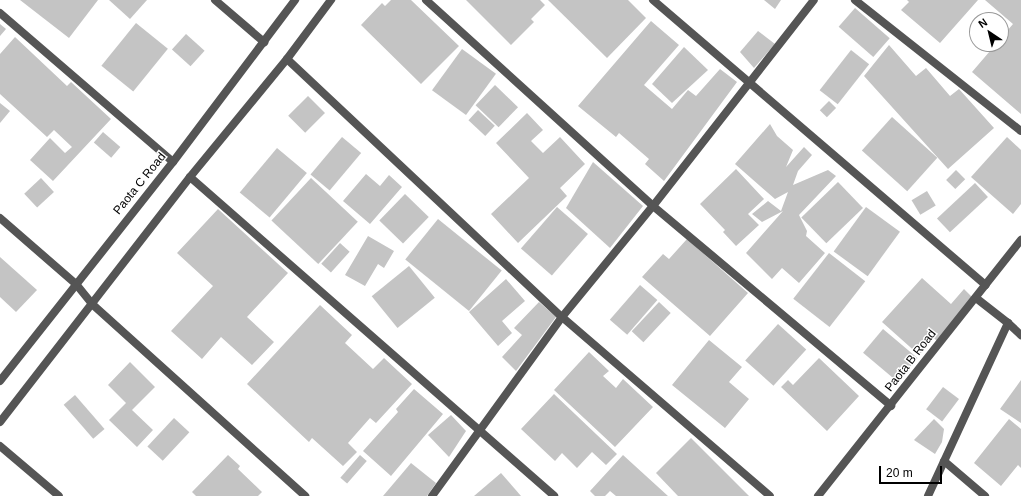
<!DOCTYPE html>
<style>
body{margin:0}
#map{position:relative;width:1021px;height:496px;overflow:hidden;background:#fff;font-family:Arial,sans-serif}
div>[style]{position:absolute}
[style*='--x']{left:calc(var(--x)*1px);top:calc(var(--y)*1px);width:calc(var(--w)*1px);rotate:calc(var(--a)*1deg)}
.building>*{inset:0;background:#c4c4c4;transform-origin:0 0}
.minor>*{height:8px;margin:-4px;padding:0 4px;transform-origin:4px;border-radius:4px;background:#555}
.tertiary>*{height:8px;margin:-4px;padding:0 4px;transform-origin:4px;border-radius:4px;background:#555}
span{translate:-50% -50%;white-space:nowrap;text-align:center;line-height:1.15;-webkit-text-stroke:3px #fff;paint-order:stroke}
.street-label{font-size:12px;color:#000}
.north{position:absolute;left:969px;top:12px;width:40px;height:40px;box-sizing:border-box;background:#fff;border:1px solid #999;border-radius:50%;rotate:325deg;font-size:11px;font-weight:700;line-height:16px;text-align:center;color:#000}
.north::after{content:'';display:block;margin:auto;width:14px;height:18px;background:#000;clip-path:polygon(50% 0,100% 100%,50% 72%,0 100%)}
.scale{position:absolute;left:879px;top:466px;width:63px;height:18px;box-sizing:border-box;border:2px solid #000;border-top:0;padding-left:5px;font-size:12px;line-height:14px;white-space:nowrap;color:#000;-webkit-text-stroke:3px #fff;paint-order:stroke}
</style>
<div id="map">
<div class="building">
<div style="clip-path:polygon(20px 0,98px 0,69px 38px)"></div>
<div style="clip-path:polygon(109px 0,147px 0,130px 19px)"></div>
<div style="clip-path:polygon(391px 0,411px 0,459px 46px,421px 84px,361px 25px,382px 3px,385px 6px)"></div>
<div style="clip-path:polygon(466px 0,540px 0,545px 5px,531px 19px,534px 22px,511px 45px)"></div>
<div style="clip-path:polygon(548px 0,628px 0,646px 18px,607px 58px)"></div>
<div style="clip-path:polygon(764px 0,781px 0,775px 9px)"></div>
<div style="clip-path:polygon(907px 0,978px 0,940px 43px,901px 10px,909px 2px)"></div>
<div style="clip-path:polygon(985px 0,1021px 0,1021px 114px,972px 72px,996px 44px,1001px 44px,1001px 38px,1013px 24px)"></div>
<div style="left:855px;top:8px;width:46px;height:25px;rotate:41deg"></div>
<div style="clip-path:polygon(651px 21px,679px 45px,644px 85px,672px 109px,688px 90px,696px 96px,720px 69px,737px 82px,664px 181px,645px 164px,649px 159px,619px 133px,616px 137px,578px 106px)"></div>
<div style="left:136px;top:23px;width:41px;height:55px;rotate:39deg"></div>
<div style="clip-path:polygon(0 24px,6px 29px,0 36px)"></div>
<div style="clip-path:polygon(758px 31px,775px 44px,754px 68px,740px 52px)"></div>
<div style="left:186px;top:34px;width:25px;height:21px;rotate:42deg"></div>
<div style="clip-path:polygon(15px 37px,67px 86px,71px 82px,111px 119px,53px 181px,30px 160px,50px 138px,65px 153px,72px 147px,54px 130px,47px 137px,0 94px,0 54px)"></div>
<div style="clip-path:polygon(889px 45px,916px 76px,926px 68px,950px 96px,959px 89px,994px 128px,948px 169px,864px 76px)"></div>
<div style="clip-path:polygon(684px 47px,708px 70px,672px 103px,652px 84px)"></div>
<div style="left:462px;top:49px;width:42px;height:51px;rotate:36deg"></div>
<div style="left:851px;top:50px;width:23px;height:51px;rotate:38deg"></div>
<div style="left:495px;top:85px;width:32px;height:28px;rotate:44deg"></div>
<div style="left:308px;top:96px;width:24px;height:28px;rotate:45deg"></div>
<div style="left:829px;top:101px;width:10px;height:13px;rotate:45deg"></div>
<div style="clip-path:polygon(0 103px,10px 111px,0 123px)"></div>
<div style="left:478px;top:110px;width:23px;height:14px;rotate:43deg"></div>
<div style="clip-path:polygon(527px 113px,543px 130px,531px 141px,543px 153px,560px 137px,585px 164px,560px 188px,567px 196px,518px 243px,491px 214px,529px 178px,496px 143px)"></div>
<div style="left:892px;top:117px;width:61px;height:45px;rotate:42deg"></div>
<div style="clip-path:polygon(770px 124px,777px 136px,793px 150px,786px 167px,804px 147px,812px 155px,798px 171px,793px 185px,828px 170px,836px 176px,799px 215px,807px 231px,806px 236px,825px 253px,799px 283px,782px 268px,772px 279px,746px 253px,783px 211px,762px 222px,752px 214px,768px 201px,781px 211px,788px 192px,775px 199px,735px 164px)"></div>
<div style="left:103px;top:132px;width:23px;height:14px;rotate:41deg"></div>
<div style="left:342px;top:137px;width:25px;height:49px;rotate:40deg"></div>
<div style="clip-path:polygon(1007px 137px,1021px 150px,1021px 204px,1013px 214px,971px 177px)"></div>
<div style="left:277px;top:148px;width:39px;height:58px;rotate:40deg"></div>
<div style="clip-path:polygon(593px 162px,643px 206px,610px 248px,566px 208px)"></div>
<div style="clip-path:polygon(736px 169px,764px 199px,748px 214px,759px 225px,736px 246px,723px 232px,725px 230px,700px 204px)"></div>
<div style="left:956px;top:170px;width:13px;height:14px;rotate:45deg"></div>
<div style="clip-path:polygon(366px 174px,380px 186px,389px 175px,402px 187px,370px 224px,343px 201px)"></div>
<div style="left:41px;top:178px;width:19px;height:23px;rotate:47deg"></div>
<div style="left:311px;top:178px;width:64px;height:58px;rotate:43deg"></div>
<div style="left:838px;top:182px;width:36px;height:51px;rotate:46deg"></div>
<div style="left:975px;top:183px;width:19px;height:52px;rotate:47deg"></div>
<div style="left:927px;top:191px;width:17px;height:18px;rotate:59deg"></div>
<div style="left:405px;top:194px;width:33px;height:37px;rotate:44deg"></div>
<div style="left:557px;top:207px;width:41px;height:55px;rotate:41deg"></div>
<div style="left:866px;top:207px;width:42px;height:55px;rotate:36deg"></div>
<div style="clip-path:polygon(218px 209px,288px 273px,247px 317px,274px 342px,252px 365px,221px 337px,202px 359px,171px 331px,213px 286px,177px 253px)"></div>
<div style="left:438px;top:219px;width:82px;height:52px;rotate:39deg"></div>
<div style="clip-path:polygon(368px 236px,394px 251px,384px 268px,378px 264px,365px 286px,345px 275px)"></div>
<div style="clip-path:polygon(687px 239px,748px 293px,710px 336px,642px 277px,663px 254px,669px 259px)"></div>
<div style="left:340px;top:243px;width:13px;height:28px;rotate:42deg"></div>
<div style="left:829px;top:253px;width:46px;height:58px;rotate:38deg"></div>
<div style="clip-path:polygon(0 257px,37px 290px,16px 312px,0 297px)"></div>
<div style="left:409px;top:266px;width:41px;height:48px;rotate:51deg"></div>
<div style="clip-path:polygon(922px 278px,951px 304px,964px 289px,974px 299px,937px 341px,934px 338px,919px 355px,882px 322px)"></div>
<div style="clip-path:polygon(506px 279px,525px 301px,502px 321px,512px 333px,498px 346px,469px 312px)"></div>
<div style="left:640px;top:285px;width:23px;height:46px;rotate:41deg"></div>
<div style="clip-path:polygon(539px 302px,556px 317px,516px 371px,502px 357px,522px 335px,514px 328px)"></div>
<div style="left:659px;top:302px;width:16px;height:40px;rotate:43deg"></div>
<div style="clip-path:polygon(320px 305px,352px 335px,345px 343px,373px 369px,384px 358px,412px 384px,376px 423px,370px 418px,348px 443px,357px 452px,343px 466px,312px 438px,309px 442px,247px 384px)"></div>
<div style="left:778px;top:324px;width:38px;height:49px;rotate:42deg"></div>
<div style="left:883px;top:329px;width:45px;height:31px;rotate:40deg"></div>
<div style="clip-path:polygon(709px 340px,742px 367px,729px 382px,749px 399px,725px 428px,672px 385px)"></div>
<div style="clip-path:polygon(589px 352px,609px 371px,603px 376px,616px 388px,623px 379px,653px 407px,615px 447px,554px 390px)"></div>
<div style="clip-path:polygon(819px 358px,859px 396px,827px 431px,781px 387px,788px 380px,793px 385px)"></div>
<div style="clip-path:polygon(130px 362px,155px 387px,132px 410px,153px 430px,137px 447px,109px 420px,126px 403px,108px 385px)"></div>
<div style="clip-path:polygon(1021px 380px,1021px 423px,1000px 409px)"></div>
<div style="left:943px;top:387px;width:20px;height:28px;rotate:37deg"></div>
<div style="clip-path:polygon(414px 389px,443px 414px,391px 476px,363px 451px,398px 412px,396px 409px)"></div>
<div style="clip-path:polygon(554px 394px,617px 454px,606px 465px,592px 452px,577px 468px,562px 453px,555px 461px,521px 429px)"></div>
<div style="left:75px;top:395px;width:45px;height:15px;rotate:49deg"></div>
<div style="clip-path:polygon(451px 415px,466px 431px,449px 457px,428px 435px)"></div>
<div style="left:174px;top:418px;width:21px;height:39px;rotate:43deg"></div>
<div style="clip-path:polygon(934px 419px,944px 429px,942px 442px,935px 454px,914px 440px)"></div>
<div style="clip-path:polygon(1009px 419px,1021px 429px,1021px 468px,1018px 465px,1001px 486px,974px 463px)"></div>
<div style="clip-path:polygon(691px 438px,749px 496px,678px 496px,656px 473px)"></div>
<div style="clip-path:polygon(228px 455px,240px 466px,238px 469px,262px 492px,258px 496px,196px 496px,192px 492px)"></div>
<div style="left:360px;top:455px;width:9px;height:30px;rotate:41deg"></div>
<div style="clip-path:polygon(623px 455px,668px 496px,616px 496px,610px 491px,605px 496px,595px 496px,590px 491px)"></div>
<div style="clip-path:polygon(411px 463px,436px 483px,427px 496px,383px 496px)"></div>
<div style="clip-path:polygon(501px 473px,521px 496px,474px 496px)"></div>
</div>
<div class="minor">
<div style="--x:215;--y:0;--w:65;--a:40.6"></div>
<div style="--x:426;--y:0;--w:307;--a:42.2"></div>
<div style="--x:653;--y:206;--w:311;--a:40"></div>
<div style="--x:653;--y:0;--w:438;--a:40.6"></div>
<div style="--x:855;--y:0;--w:211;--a:38.3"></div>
<div style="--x:0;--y:13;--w:228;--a:40.7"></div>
<div style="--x:287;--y:59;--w:377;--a:43.2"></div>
<div style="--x:562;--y:317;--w:274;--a:40.7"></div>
<div style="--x:190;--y:177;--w:484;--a:41.2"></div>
<div style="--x:0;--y:218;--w:101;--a:41"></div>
<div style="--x:76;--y:284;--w:26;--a:51"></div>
<div style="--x:92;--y:304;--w:287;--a:42"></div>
<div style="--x:1008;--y:323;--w:18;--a:43"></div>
<div style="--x:0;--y:446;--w:77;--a:40.3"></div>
<div style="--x:944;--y:461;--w:54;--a:40.5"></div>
<div style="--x:432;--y:496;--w:221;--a:-54"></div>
<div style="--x:562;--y:317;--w:144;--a:-50.7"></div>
<div style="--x:653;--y:206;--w:261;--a:-52"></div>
<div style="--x:928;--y:496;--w:191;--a:-65.2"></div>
<div style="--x:1008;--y:323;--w:41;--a:-142"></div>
</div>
<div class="tertiary">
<div style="--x:0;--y:381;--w:279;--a:-51.7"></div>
<div style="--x:173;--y:162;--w:203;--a:-53"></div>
<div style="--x:0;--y:422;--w:310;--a:-52.2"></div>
<div style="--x:190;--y:177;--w:153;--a:-50.6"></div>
<div style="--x:287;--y:59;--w:74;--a:-53.3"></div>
<div style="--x:818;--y:496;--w:327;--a:-51.6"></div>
</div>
<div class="street-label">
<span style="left:140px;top:184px;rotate:-51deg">Paota C Road</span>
<span style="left:911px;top:361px;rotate:-52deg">Paota B Road</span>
</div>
<div class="north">N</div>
<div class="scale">20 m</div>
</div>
